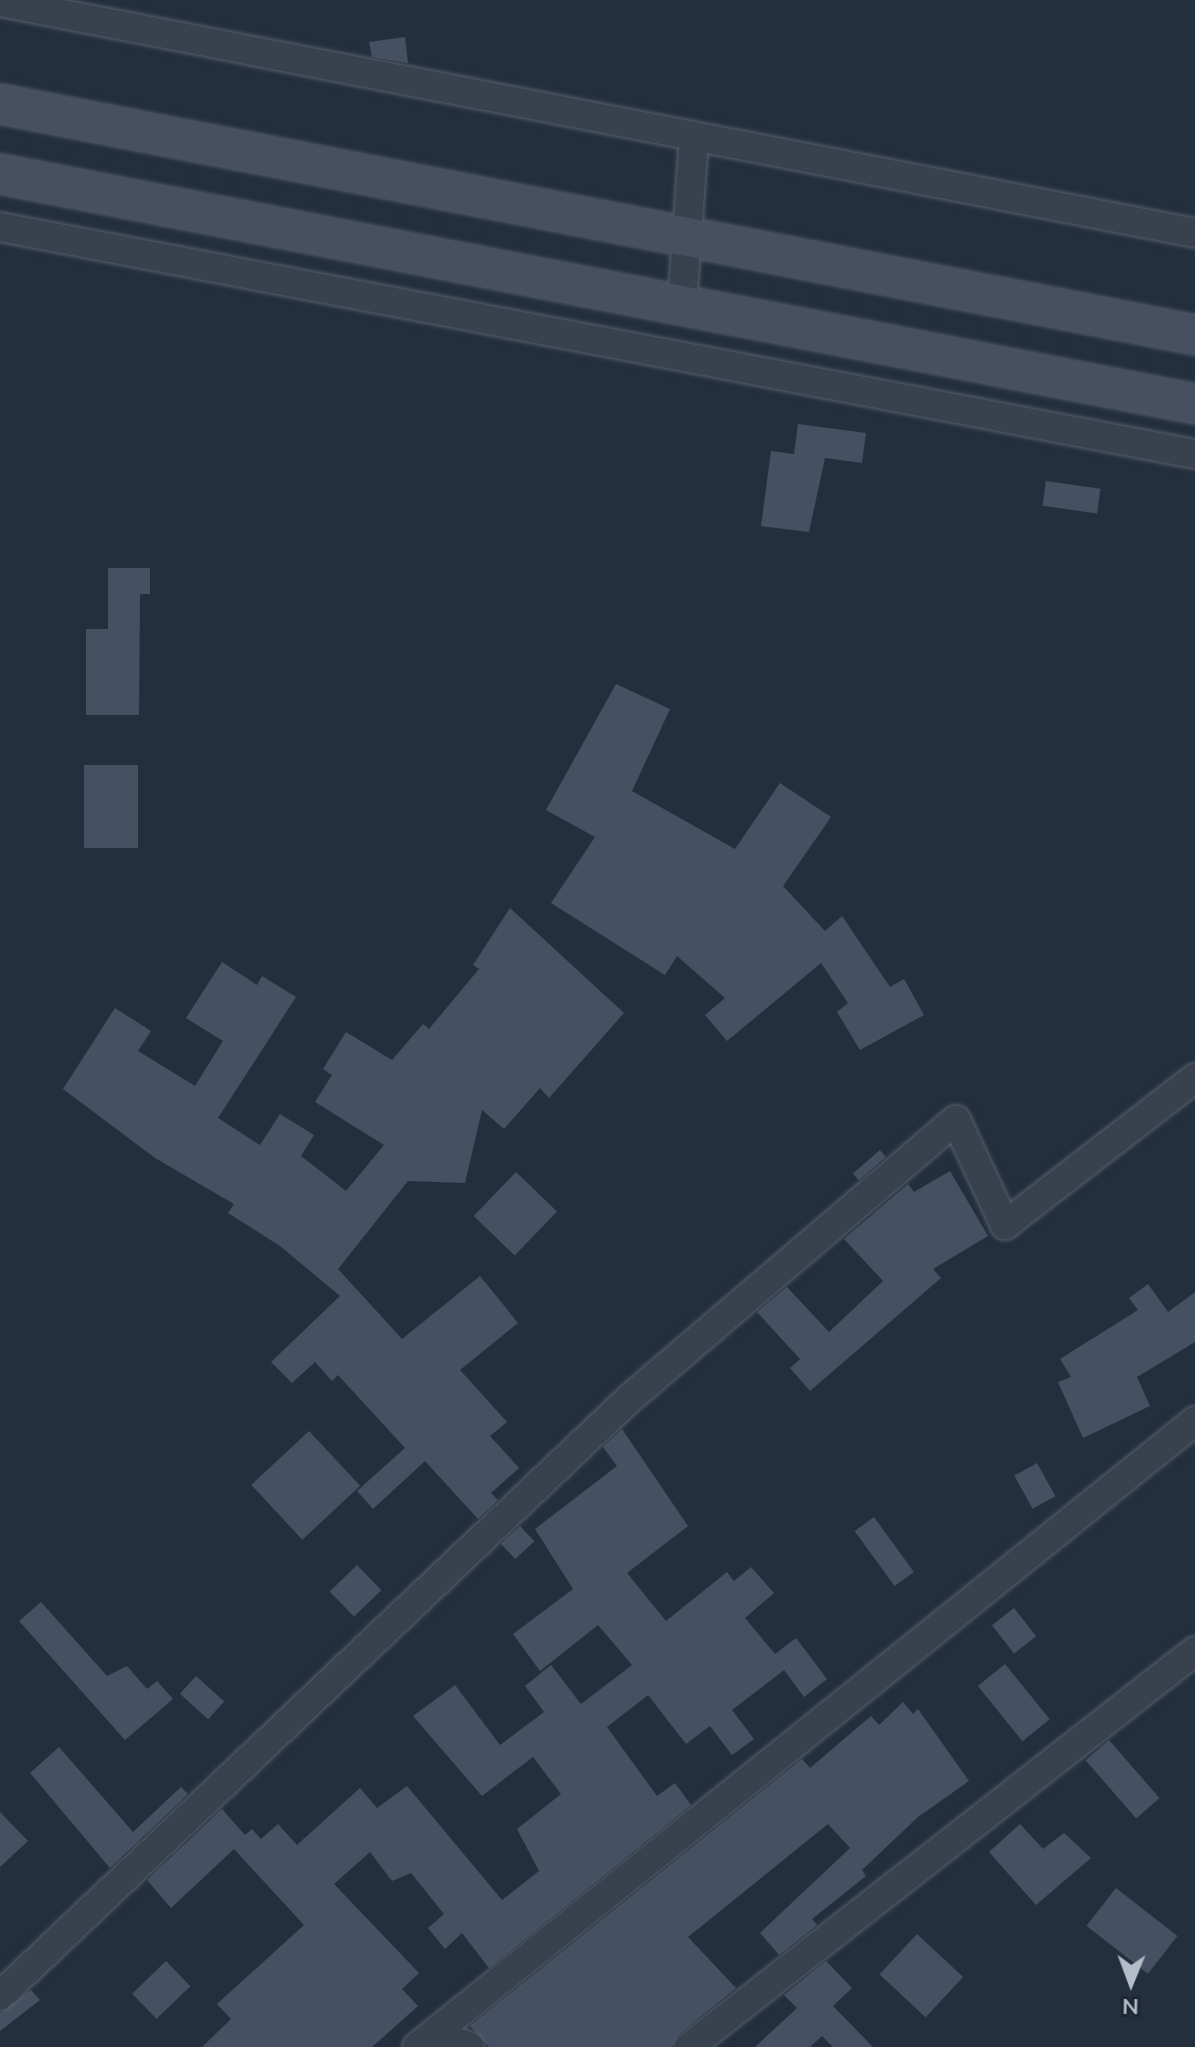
<!DOCTYPE html>
<style>
body{margin:0}
#map{position:relative;width:1195px;height:2047px;overflow:hidden;background:#242f3e;font-family:Mulish,sans-serif}
div>[style]{position:absolute}
[style*='--x']{left:calc(var(--x)*1px);top:calc(var(--y)*1px);width:calc(var(--w)*1px);rotate:calc(var(--a)*1deg)}
.building>*{inset:0;background:#455162;transform-origin:0 0}
.roads{filter:drop-shadow(0 0 2px #565f6c) drop-shadow(0 0 2px #565f6c)}
.street>*{height:28px;margin:-14px;padding:0 14px;transform-origin:14px;border-radius:14px;background:#38414e}
.secondary>*{height:38px;margin:-19px;padding:0 19px;transform-origin:19px;border-radius:19px;background:#465061}
span{translate:-50% -50%;white-space:nowrap;text-align:center;line-height:1.15;-webkit-text-stroke:6px #1d2633;paint-order:stroke}
.north{position:absolute;left:1091px;top:1943px;width:80px;height:80px;-webkit-text-stroke:6px #1d2633;paint-order:stroke;rotate:181deg;font-size:22px;font-weight:700;line-height:32px;text-align:center;color:#b4bcc9}
.north::after{content:'';display:block;margin:auto;width:28px;height:36px;background:#b4bcc9;clip-path:polygon(50% 0,100% 100%,50% 72%,0 100%)}
</style>
<div id="map">
<div class="building">
<div style="clip-path:polygon(405px 37px,408px 63px,372px 57px,369px 42px)"></div>
<div style="clip-path:polygon(798px 424px,866px 433px,862px 463px,825px 458px,809px 532px,761px 526px,771px 451px,794px 454px)"></div>
<div style="left:1046px;top:481px;width:55px;height:25px;rotate:8deg"></div>
<div style="clip-path:polygon(108px 568px,150px 568px,150px 594px,140px 594px,139px 715px,86px 715px,86px 629px,108px 629px)"></div>
<div style="clip-path:polygon(616px 684px,670px 709px,632px 791px,735px 849px,780px 783px,831px 817px,783px 886px,825px 931px,842px 916px,890px 987px,904px 979px,924px 1015px,860px 1050px,837px 1012px,848px 1003px,821px 963px,727px 1041px,705px 1015px,725px 998px,677px 956px,665px 975px,551px 903px,595px 837px,546px 810px)"></div>
<div style="left:84px;top:765px;width:54px;height:83px"></div>
<div style="clip-path:polygon(510px 908px,624px 1013px,549px 1098px,540px 1088px,504px 1129px,482px 1110px,465px 1183px,408px 1181px,338px 1269px,402px 1339px,480px 1276px,518px 1323px,460px 1370px,507px 1422px,490px 1436px,519px 1468px,491px 1493px,498px 1500px,478px 1519px,425px 1461px,373px 1509px,357px 1491px,405px 1448px,338px 1375px,332px 1381px,315px 1362px,292px 1383px,271px 1362px,340px 1296px,280px 1246px,228px 1213px,234px 1204px,155px 1158px,63px 1089px,115px 1008px,151px 1031px,138px 1051px,195px 1086px,223px 1041px,186px 1018px,222px 962px,257px 985px,262px 976px,296px 997px,218px 1118px,260px 1145px,280px 1114px,314px 1135px,301px 1156px,346px 1191px,384px 1145px,315px 1102px,332px 1075px,323px 1069px,346px 1032px,392px 1060px,423px 1024px,429px 1029px,479px 969px,473px 965px)"></div>
<div style="left:880px;top:1150px;width:9px;height:36px;rotate:49deg"></div>
<div style="clip-path:polygon(950px 1171px,988px 1236px,933px 1269px,941px 1278px,810px 1391px,790px 1368px,800px 1359px,757px 1312px,787px 1287px,829px 1332px,883px 1281px,844px 1239px,908px 1184px,914px 1192px)"></div>
<div style="left:516px;top:1172px;width:57px;height:61px;rotate:44deg"></div>
<div style="clip-path:polygon(1148px 1284px,1168px 1312px,1195px 1292px,1195px 1342px,1137px 1377px,1150px 1406px,1083px 1438px,1058px 1382px,1071px 1377px,1060px 1359px,1138px 1310px,1129px 1298px)"></div>
<div style="clip-path:polygon(622px 1429px,688px 1526px,627px 1573px,666px 1621px,727px 1572px,734px 1581px,751px 1567px,774px 1593px,745px 1618px,775px 1654px,796px 1638px,827px 1679px,804px 1697px,784px 1670px,732px 1710px,754px 1739px,732px 1755px,710px 1726px,686px 1744px,648px 1695px,607px 1727px,657px 1796px,675px 1783px,691px 1805px,489px 1968px,462px 1933px,445px 1949px,428px 1928px,444px 1914px,411px 1873px,392px 1881px,370px 1852px,334px 1884px,419px 1973px,402px 1989px,418px 2006px,372px 2047px,202px 2047px,231px 2019px,217px 2004px,304px 1925px,234px 1849px,171px 1908px,147px 1880px,222px 1809px,245px 1835px,252px 1829px,261px 1839px,278px 1824px,297px 1845px,360px 1788px,377px 1808px,407px 1786px,502px 1900px,539px 1871px,517px 1829px,561px 1794px,533px 1757px,482px 1796px,413px 1716px,455px 1685px,500px 1745px,544px 1712px,525px 1686px,551px 1665px,581px 1704px,632px 1665px,598px 1625px,540px 1671px,513px 1634px,573px 1589px,535px 1529px,617px 1466px,603px 1447px)"></div>
<div style="left:309px;top:1431px;width:75px;height:79px;rotate:47deg"></div>
<div style="left:1037px;top:1463px;width:38px;height:26px;rotate:61deg"></div>
<div style="left:874px;top:1517px;width:68px;height:24px;rotate:54deg"></div>
<div style="left:520px;top:1526px;width:21px;height:26px;rotate:47deg"></div>
<div style="left:357px;top:1565px;width:35px;height:38px;rotate:46deg"></div>
<div style="clip-path:polygon(41px 1602px,107px 1676px,127px 1666px,147px 1689px,157px 1681px,173px 1699px,125px 1740px,19px 1621px)"></div>
<div style="left:1014px;top:1608px;width:36px;height:28px;rotate:52deg"></div>
<div style="left:1005px;top:1664px;width:71px;height:35px;rotate:51deg"></div>
<div style="left:196px;top:1676px;width:38px;height:24px;rotate:42deg"></div>
<div style="clip-path:polygon(903px 1702px,913px 1714px,918px 1709px,969px 1781px,918px 1817px,862px 1870px,866px 1876px,812px 1919px,817px 1925px,779px 1955px,760px 1933px,850px 1848px,828px 1824px,688px 1937px,736px 1988px,679px 2034px,672px 2047px,489px 2047px,470px 2026px,802px 1759px,810px 1768px,871px 1716px,879px 1725px)"></div>
<div style="left:1109px;top:1740px;width:77px;height:31px;rotate:49deg"></div>
<div style="clip-path:polygon(59px 1747px,133px 1832px,181px 1787px,188px 1794px,110px 1868px,30px 1773px)"></div>
<div style="clip-path:polygon(0 1812px,28px 1841px,0 1867px)"></div>
<div style="clip-path:polygon(1020px 1824px,1043px 1849px,1064px 1833px,1091px 1858px,1036px 1905px,989px 1852px)"></div>
<div style="left:1116px;top:1888px;width:78px;height:48px;rotate:38deg"></div>
<div style="left:917px;top:1934px;width:63px;height:55px;rotate:43deg"></div>
<div style="left:166px;top:1961px;width:35px;height:47px;rotate:46deg"></div>
<div style="clip-path:polygon(826px 1961px,852px 1988px,833px 2006px,873px 2047px,833px 2047px,822px 2036px,810px 2047px,755px 2047px,797px 2008px,784px 1995px)"></div>
<div style="clip-path:polygon(31px 1990px,40px 2000px,0 2031px,0 2013px)"></div>
</div>
<div class="roads">
<div class="street">
<div style="--x:0;--y:2;--w:1217;--a:10.94"></div>
<div style="--x:0;--y:227;--w:1216;--a:10.76"></div>
<div style="--x:682;--y:305;--w:169;--a:-85.9"></div>
<div style="--x:0;--y:1996;--w:867;--a:-43.5"></div>
<div style="--x:629;--y:1399;--w:430;--a:-40.5"></div>
<div style="--x:956;--y:1120;--w:116;--a:65"></div>
<div style="--x:1005;--y:1225;--w:240;--a:-37.7"></div>
<div style="--x:433;--y:2034;--w:39;--a:19"></div>
<div style="--x:417;--y:2047;--w:999;--a:-38.82"></div>
<div style="--x:689;--y:2047;--w:643;--a:-38.05"></div>
</div>
<div class="secondary">
<div style="--x:0;--y:104;--w:1217;--a:10.94"></div>
<div style="--x:0;--y:174;--w:1217;--a:10.89"></div>
</div>
</div>
<div class="north">N</div>
</div>
